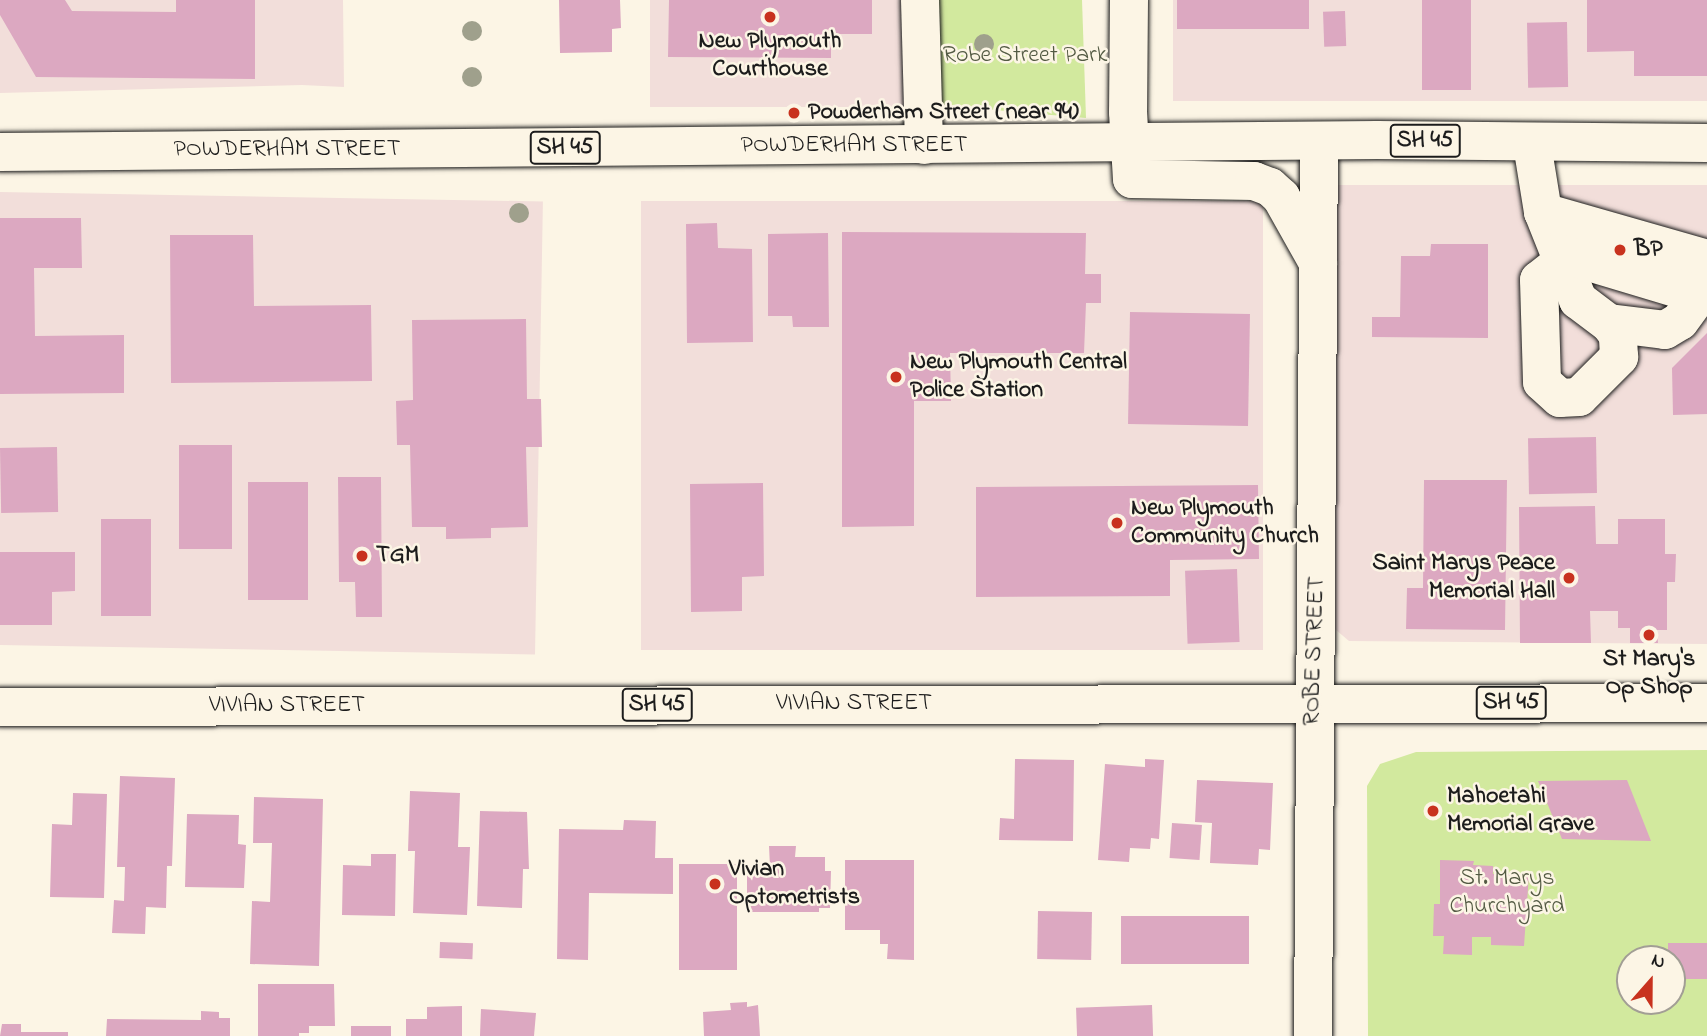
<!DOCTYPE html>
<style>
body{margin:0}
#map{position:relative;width:1707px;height:1036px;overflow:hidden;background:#fcf5e5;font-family:"Indie Flower",sans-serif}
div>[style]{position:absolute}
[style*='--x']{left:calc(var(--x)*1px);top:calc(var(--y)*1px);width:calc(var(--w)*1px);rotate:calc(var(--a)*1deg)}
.built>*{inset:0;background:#f2deda;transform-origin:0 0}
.green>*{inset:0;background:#d2e99e}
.building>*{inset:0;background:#dca8c1;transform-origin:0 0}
.roads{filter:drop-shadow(0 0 2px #1c1c1c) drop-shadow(0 0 2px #1c1c1c)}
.minor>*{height:38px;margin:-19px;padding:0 19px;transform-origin:19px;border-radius:19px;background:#fcf5e5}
.major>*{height:38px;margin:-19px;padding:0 19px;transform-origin:19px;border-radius:19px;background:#fcf5e5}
.trees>*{width:20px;height:20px;margin:-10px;border-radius:50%;background:#9fa08c}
.dots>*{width:19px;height:19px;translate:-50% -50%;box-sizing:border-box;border:4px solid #fcf5e5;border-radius:50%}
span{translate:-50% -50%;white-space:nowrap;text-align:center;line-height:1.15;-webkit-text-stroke:5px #fcf5e5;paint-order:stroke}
.shield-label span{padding:2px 5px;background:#fcf5e5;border:2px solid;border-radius:5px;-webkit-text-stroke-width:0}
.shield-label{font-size:23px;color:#1c1c1c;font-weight:700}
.poi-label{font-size:24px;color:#1c1c1c;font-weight:700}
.left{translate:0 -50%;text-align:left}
.right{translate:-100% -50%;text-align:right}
.park-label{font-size:24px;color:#535a43}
.street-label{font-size:24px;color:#1c1c1c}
.north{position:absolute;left:1616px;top:945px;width:70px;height:70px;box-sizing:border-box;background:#fcf5e5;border:2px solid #a29e95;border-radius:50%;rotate:21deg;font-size:19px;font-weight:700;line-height:28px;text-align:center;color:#1c1c1c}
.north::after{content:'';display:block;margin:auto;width:24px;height:32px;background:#c8321e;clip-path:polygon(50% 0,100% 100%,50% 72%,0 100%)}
</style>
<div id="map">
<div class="built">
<div style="clip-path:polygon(0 0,343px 0,344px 87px,302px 85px,0 93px)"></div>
<div style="left:650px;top:0;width:281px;height:107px"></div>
<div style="left:1173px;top:0;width:534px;height:101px"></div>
<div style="clip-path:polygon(1338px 185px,1707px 185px,1707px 644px,1349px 641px,1316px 613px,1312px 202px)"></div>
<div style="left:0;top:192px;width:543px;height:453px;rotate:1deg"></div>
<div style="left:641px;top:201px;width:622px;height:449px"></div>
</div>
<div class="green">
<div style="clip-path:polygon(931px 0,1082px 0,1086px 118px,936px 105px)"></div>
<div style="clip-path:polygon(evenodd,1707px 750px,1707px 1036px,1368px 1036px,1367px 786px,1380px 764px,1416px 752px,1707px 750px,1630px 959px,1672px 959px,1672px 1001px,1630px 1001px,1630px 959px)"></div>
</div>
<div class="building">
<div style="clip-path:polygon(0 0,65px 0,72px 11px,176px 12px,176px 0,255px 0,255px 79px,36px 77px,0 15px)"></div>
<div style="clip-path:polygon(559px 0,620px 0,621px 28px,612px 29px,612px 52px,560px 53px)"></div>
<div style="clip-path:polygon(669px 0,872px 0,872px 34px,831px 34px,831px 58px,668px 57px)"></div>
<div style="left:1177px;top:0;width:132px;height:29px"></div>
<div style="left:1422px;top:0;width:49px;height:90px"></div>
<div style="clip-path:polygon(1587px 0,1707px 0,1707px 76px,1634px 76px,1634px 51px,1587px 52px)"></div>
<div style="left:1345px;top:11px;width:35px;height:22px;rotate:88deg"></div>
<div style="left:1567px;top:22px;width:65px;height:40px;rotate:89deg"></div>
<div style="clip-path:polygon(0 218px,81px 218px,82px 268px,34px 268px,35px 336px,124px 335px,124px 393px,0 394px)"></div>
<div style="clip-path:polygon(717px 223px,718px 248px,752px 249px,753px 342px,687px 343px,686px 224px)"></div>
<div style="clip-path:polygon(842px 232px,1086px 233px,1085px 274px,1101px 274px,1101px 303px,1086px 303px,1084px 353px,950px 353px,951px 401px,914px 401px,914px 526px,842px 527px)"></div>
<div style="clip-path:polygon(828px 233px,829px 327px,793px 327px,792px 316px,768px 316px,768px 234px)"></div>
<div style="clip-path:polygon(170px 235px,253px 235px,254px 306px,371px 305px,372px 381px,171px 383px)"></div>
<div style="clip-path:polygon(1431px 244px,1488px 244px,1488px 338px,1372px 337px,1372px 317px,1400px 317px,1401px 256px,1430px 256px)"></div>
<div style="left:1130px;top:312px;width:120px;height:112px;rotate:1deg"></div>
<div style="clip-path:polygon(526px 319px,527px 399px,541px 399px,542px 447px,526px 447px,528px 527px,491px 528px,491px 538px,446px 539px,446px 527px,412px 527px,410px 445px,397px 445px,396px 401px,413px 400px,412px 320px)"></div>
<div style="clip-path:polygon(1707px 333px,1707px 414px,1673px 415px,1672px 368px)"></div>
<div style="left:1596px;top:437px;width:56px;height:68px;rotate:89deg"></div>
<div style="left:179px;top:445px;width:53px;height:104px"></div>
<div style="left:57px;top:447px;width:65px;height:57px;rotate:89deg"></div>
<div style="clip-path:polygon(338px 477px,381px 477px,382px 617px,356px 617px,355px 582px,339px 582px)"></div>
<div style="clip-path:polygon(1424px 480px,1507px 480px,1505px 630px,1406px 629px,1407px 588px,1423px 588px)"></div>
<div style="left:308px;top:482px;width:118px;height:60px;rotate:90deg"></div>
<div style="clip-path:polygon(763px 483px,764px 576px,742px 577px,742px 611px,691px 612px,690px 484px)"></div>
<div style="clip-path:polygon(1258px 485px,1259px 559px,1170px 560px,1170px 596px,976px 597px,976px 487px)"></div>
<div style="clip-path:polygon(1595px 506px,1596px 544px,1618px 544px,1618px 519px,1665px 519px,1665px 554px,1676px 554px,1675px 582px,1667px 582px,1667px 630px,1657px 630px,1658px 643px,1630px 643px,1630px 628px,1618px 628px,1618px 611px,1590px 611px,1591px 643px,1520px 643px,1519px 507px)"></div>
<div style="left:101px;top:519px;width:50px;height:97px"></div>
<div style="clip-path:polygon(0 552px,75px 552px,75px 591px,52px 592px,52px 625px,0 625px)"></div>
<div style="left:1237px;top:569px;width:73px;height:52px;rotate:88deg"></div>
<div style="clip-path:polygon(1015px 759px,1074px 760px,1073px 841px,999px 840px,1000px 818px,1014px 819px)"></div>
<div style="clip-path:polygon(1145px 759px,1164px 760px,1159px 839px,1151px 838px,1150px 849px,1130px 848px,1129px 862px,1098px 860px,1105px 764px,1145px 767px)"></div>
<div style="clip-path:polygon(120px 776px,175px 778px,172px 866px,167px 866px,166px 908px,146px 907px,145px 934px,112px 933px,114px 900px,124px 901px,125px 867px,117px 867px)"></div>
<div style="clip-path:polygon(1197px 780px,1273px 783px,1270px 850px,1259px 849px,1258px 865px,1210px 863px,1212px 823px,1195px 822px)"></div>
<div style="clip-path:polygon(1627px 780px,1651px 841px,1562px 839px,1538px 781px)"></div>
<div style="clip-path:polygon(410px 791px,460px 793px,458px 847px,470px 847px,467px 915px,413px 913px,415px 851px,408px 851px)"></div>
<div style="clip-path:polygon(73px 793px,107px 794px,104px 898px,50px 897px,52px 824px,72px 825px)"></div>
<div style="clip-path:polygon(254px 797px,323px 799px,319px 966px,250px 964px,252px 901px,270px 902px,272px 843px,253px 843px)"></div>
<div style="clip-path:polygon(480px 811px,527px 812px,529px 869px,523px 869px,522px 908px,477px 906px)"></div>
<div style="clip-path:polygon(187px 814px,239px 815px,238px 844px,246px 845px,244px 888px,185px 887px)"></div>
<div style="clip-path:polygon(624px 820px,656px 821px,655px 858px,673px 858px,673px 894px,589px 893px,588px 960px,557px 959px,559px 829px,623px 830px)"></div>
<div style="left:1172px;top:823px;width:30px;height:35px;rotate:4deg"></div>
<div style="clip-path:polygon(769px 846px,796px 846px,795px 857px,825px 857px,825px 871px,831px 871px,830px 908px,819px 908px,819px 912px,747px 912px,747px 867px,770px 867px)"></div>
<div style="clip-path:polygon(371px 854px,396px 854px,395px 916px,342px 915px,343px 865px,371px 866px)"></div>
<div style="clip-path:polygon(845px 860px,914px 860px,914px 960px,887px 959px,888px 944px,880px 944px,880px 930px,845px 930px)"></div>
<div style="clip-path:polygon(1440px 860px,1474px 861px,1473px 865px,1493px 866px,1493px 874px,1529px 874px,1524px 946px,1491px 945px,1491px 937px,1472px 937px,1472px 955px,1443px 954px,1444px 936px,1433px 936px,1434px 904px,1440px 904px)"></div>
<div style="left:679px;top:864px;width:58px;height:106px"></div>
<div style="left:1038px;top:911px;width:54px;height:48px;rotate:1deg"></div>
<div style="left:1121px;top:916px;width:128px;height:48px"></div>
<div style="left:440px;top:942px;width:33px;height:16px;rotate:2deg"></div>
<div style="left:1668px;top:943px;width:39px;height:36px"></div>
<div style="clip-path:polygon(258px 984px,334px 984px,335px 1026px,309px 1026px,309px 1033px,299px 1033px,299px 1036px,258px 1036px)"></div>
<div style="clip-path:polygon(747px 1002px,747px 1007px,758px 1005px,760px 1036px,704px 1036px,703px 1012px,731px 1010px,730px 1003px)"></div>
<div style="left:1152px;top:1005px;width:31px;height:76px;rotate:88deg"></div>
<div style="clip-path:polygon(462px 1006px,462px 1036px,406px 1036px,406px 1019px,427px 1019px,427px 1007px)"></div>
<div style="clip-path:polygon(481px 1009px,536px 1013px,534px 1036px,480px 1036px)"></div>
<div style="clip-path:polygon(201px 1011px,219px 1012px,219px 1018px,230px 1018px,230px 1036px,106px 1036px,107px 1019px,201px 1020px)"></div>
<div style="clip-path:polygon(2px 1024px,21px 1024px,21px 1032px,68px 1032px,68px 1036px,0 1036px)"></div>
<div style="left:391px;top:1026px;width:10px;height:40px;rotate:90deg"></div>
</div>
<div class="roads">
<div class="minor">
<div style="--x:920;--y:0;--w:145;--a:88.4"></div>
<div style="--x:1129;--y:0;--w:112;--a:90.5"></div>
<div style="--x:1128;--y:112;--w:67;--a:86.6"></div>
<div style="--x:1132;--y:179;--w:122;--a:0.9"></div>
<div style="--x:1254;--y:181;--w:17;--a:21"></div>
<div style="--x:1270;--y:187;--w:15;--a:42"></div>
<div style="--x:1281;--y:197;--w:76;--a:60.7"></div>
<div style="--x:1532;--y:144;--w:69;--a:80.8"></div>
<div style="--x:1543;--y:212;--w:95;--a:68.3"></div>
<div style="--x:1578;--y:300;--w:39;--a:37"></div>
<div style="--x:1609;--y:323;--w:56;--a:7.1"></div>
<div style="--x:1665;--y:330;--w:17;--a:-31"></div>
<div style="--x:1680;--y:321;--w:46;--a:-53.9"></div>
<div style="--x:1543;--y:212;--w:171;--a:16"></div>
<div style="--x:1559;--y:253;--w:146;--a:16.7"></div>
<div style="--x:1562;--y:262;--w:29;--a:142"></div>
<div style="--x:1539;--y:280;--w:102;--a:88.3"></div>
<div style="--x:1542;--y:382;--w:24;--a:42"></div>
<div style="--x:1560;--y:398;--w:19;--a:-3"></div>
<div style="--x:1579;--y:397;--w:57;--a:-45"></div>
<div style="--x:1619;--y:357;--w:22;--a:-93"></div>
<div style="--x:1618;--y:335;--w:15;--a:-127"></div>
<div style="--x:1313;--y:1036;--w:894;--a:-89.62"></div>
</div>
<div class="major">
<div style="--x:0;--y:152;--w:1377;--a:-0.5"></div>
<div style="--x:1377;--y:140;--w:330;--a:0.5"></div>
<div style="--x:0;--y:707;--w:1707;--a:-0.13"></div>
</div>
</div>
<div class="trees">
<div style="left:472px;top:31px"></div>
<div style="left:984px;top:44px"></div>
<div style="left:472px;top:77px"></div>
<div style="left:519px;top:213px"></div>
</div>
<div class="dots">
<div style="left:770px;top:17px;background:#c8321e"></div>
<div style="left:794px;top:113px;background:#c8321e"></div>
<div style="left:1620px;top:250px;background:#c8321e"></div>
<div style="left:896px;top:377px;background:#c8321e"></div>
<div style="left:1117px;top:523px;background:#c8321e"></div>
<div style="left:362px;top:556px;background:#c8321e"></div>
<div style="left:1569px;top:578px;background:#c8321e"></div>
<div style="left:1649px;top:635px;background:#c8321e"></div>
<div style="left:1433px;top:811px;background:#c8321e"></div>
<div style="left:715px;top:884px;background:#c8321e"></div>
</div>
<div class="shield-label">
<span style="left:1425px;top:141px">SH 45</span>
<span style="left:565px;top:148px">SH 45</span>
<span style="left:1511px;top:703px">SH 45</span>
<span style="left:657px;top:705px">SH 45</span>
</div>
<div class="poi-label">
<span style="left:770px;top:56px">New Plymouth<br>Courthouse</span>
<span class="left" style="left:808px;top:113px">Powderham Street (near 94)</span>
<span class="left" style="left:1634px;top:250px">BP</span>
<span class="left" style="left:910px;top:377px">New Plymouth Central<br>Police Station</span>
<span class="left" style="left:1131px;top:523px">New Plymouth<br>Community Church</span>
<span class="left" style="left:376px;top:556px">TGM</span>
<span class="right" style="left:1555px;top:578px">Saint Marys Peace<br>Memorial Hall</span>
<span style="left:1649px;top:674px">St Mary's<br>Op Shop</span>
<span class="left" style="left:1447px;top:811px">Mahoetahi<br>Memorial Grave</span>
<span class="left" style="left:729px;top:884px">Vivian<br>Optometrists</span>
</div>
<div class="park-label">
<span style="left:1025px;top:56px">Robe Street Park</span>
<span style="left:1507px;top:893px">St. Marys<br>Churchyard</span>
</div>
<div class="street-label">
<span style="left:854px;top:146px">POWDERHAM STREET</span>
<span style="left:287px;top:150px">POWDERHAM STREET</span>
<span style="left:1315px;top:651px;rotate:-88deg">ROBE STREET</span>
<span style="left:854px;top:704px">VIVIAN STREET</span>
<span style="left:287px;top:706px">VIVIAN STREET</span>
</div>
<div class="north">N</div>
</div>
